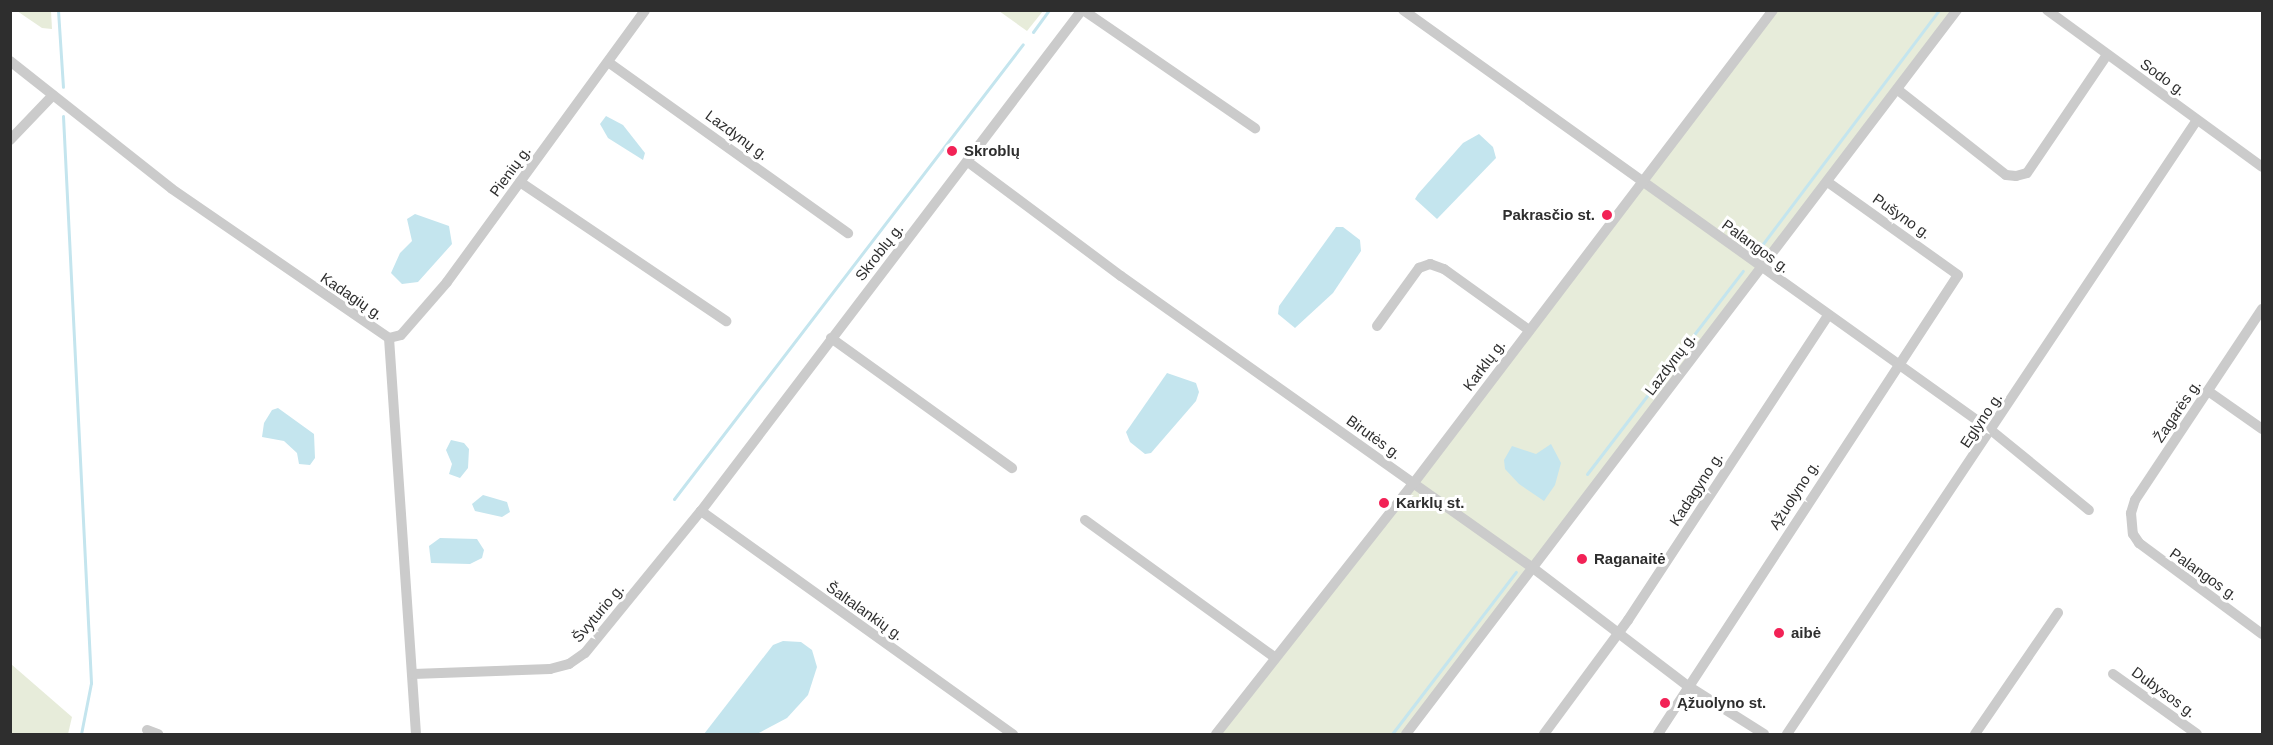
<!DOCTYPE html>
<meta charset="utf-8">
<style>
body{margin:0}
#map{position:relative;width:2273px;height:745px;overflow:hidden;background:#fff;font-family:Arial,sans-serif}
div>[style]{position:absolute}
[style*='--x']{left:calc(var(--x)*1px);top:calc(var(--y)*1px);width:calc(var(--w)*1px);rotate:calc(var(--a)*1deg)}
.green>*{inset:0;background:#e7ecda}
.water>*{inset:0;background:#c4e5ee}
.stream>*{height:3px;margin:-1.5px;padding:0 1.5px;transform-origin:1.5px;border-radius:1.5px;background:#c4e5ee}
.minor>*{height:10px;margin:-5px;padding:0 5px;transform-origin:5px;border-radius:5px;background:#cbcbcb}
.dots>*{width:16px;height:16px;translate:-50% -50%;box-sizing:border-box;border:3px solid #fff;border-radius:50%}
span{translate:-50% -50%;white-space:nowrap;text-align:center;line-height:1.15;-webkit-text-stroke:6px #fff;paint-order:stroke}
.street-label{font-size:15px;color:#2e2e2e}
.poi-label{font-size:15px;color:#2e2e2e;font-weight:700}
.left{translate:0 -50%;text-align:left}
.right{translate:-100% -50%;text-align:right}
.frame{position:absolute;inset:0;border:12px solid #2e2e2e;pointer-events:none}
</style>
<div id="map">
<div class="green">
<div style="clip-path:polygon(17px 11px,51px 11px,52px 29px,42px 28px)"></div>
<div style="clip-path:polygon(999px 11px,1043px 11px,1027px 31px)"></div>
<div style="clip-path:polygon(1773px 11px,1957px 11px,1403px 734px,1216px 734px)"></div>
<div style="clip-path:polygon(11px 664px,72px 717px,68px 734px,11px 734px)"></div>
</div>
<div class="water">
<div style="clip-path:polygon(606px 116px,623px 125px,645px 153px,643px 160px,608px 138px,600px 124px)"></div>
<div style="clip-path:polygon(1479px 134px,1493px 147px,1496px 158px,1437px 219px,1415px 199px,1418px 194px,1463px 143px)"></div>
<div style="clip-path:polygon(415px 214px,449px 226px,452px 244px,418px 282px,402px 284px,391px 273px,400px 253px,412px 241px,407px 219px)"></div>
<div style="clip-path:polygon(1336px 227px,1343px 227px,1360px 240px,1361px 251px,1333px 293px,1295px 328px,1278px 314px,1279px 306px)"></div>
<div style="clip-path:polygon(1167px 373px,1196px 383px,1199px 392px,1196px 401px,1151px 453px,1145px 454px,1130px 442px,1126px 432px)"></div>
<div style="clip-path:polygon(278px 408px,314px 434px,315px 458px,310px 465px,299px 464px,297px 453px,284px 441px,262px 437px,264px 423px,272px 410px)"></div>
<div style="clip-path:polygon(451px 440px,464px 443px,469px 449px,468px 468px,460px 478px,449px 474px,452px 464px,446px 450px)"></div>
<div style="clip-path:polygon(1551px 444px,1561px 463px,1555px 485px,1544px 501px,1519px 484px,1505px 469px,1504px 460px,1512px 446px,1536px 454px)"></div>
<div style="clip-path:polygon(483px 495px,507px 502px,510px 512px,502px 517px,475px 511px,472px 504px)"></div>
<div style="clip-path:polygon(440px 538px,477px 539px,484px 550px,482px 558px,470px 564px,431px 563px,429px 546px)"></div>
<div style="clip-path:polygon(783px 641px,801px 642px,812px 650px,817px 667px,808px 695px,787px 718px,757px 734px,704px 734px,773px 645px)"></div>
</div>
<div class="stream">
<div style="--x:58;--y:10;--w:77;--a:86.3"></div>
<div style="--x:1033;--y:32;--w:27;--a:-54"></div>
<div style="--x:63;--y:116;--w:568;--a:87.17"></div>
<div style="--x:91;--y:683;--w:52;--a:101.1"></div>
<div style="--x:1756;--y:253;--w:304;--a:-53"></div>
<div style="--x:1587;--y:474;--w:256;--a:-52.5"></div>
<div style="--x:674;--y:499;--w:573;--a:-52.51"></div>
<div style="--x:1392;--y:734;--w:204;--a:-52.6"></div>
</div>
<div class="minor">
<div style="--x:1083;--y:10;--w:209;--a:34.5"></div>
<div style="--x:1403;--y:10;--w:724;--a:35.56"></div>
<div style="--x:1992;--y:431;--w:125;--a:39.2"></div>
<div style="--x:2047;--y:10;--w:266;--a:36.1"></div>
<div style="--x:10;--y:61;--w:206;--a:38.3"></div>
<div style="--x:172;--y:189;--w:263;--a:34.5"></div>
<div style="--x:608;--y:62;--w:295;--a:35.5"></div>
<div style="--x:1898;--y:90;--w:137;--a:38.2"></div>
<div style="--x:2006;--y:175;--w:10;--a:6"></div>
<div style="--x:2016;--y:176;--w:11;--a:-15"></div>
<div style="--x:2027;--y:173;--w:143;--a:-55.9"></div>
<div style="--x:10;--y:140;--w:62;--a:-46.3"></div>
<div style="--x:968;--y:162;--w:191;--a:36.7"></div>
<div style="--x:1121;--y:276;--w:505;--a:35.33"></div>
<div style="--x:1533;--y:568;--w:195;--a:37.3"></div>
<div style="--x:1688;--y:686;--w:90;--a:32.3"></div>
<div style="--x:520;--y:182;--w:249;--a:34"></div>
<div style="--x:2262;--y:309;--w:229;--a:123.6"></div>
<div style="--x:2135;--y:500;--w:14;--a:107"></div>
<div style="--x:2131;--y:513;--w:21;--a:85"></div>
<div style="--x:2133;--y:534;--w:11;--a:56"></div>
<div style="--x:2139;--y:543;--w:153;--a:36.5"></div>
<div style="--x:1377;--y:326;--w:72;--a:-54.1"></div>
<div style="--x:1419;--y:268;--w:12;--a:-20"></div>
<div style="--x:1430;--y:264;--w:15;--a:20"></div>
<div style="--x:1444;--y:269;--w:105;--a:35.7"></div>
<div style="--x:389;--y:338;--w:12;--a:-14"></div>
<div style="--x:401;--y:335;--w:70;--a:-49"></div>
<div style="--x:447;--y:282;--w:336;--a:-53.9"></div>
<div style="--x:389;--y:338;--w:397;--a:86.1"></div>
<div style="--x:831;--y:338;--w:223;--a:35.7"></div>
<div style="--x:2208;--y:391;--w:66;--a:35.1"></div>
<div style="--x:701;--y:511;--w:384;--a:35.6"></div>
<div style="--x:1085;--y:520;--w:233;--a:35.9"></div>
<div style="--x:413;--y:674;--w:137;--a:-2.1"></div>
<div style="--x:550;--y:669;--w:20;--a:-15"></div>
<div style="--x:569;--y:664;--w:19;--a:-35"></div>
<div style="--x:585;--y:653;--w:183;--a:-50.8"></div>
<div style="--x:701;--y:511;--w:629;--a:-52.75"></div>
<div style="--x:2113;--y:674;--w:103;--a:35.5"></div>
<div style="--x:147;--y:730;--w:12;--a:20"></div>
<div style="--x:1216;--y:734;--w:318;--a:-51.8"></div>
<div style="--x:1413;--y:484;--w:595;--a:-52.78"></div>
<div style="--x:1406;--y:734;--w:910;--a:-52.73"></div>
<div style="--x:1544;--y:734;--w:142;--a:-53.6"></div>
<div style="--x:1628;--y:620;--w:364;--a:-56.7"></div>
<div style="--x:1658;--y:734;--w:548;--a:-56.83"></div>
<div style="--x:1958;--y:275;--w:158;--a:-144.5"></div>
<div style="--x:1787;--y:734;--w:738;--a:-56.27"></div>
<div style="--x:1975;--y:734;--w:147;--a:-55.6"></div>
</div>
<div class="dots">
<div style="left:952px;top:151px;background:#f22256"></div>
<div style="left:1607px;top:215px;background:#f22256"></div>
<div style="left:1384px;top:503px;background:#f22256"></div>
<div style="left:1582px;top:559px;background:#f22256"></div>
<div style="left:1779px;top:633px;background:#f22256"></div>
<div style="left:1665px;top:703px;background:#f22256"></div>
</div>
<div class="street-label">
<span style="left:2163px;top:77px;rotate:36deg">Sodo g.</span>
<span style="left:737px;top:135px;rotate:36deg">Lazdynų g.</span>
<span style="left:510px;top:171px;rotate:-54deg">Pienių g.</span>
<span style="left:1902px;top:216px;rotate:35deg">Pušyno g.</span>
<span style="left:1756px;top:246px;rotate:36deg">Palangos g.</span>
<span style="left:879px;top:252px;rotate:-52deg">Skroblų g.</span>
<span style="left:352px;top:296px;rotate:34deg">Kadagių g.</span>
<span style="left:1670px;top:364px;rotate:-53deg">Lazdynų g.</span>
<span style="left:1484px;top:365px;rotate:-53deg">Karklų g.</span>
<span style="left:2177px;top:411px;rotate:-56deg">Žagarės g.</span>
<span style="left:1981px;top:420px;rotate:-56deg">Eglyno g.</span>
<span style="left:1374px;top:437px;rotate:36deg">Birutės g.</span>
<span style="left:1696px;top:489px;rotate:-57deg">Kadagyno g.</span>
<span style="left:1794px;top:495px;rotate:-57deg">Ąžuolyno g.</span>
<span style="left:2204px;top:574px;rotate:35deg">Palangos g.</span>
<span style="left:865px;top:611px;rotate:35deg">Šaltalankių g.</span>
<span style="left:598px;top:613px;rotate:-50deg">Švyturio g.</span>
<span style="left:2164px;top:692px;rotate:36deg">Dubysos g.</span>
</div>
<div class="poi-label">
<span class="left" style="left:964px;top:151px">Skroblų</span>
<span class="right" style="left:1595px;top:215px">Pakrasčio st.</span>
<span class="left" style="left:1396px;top:503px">Karklų st.</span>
<span class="left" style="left:1594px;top:559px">Raganaitė</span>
<span class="left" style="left:1791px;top:633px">aibė</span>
<span class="left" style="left:1677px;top:703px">Ąžuolyno st.</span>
</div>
<div class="frame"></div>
</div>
